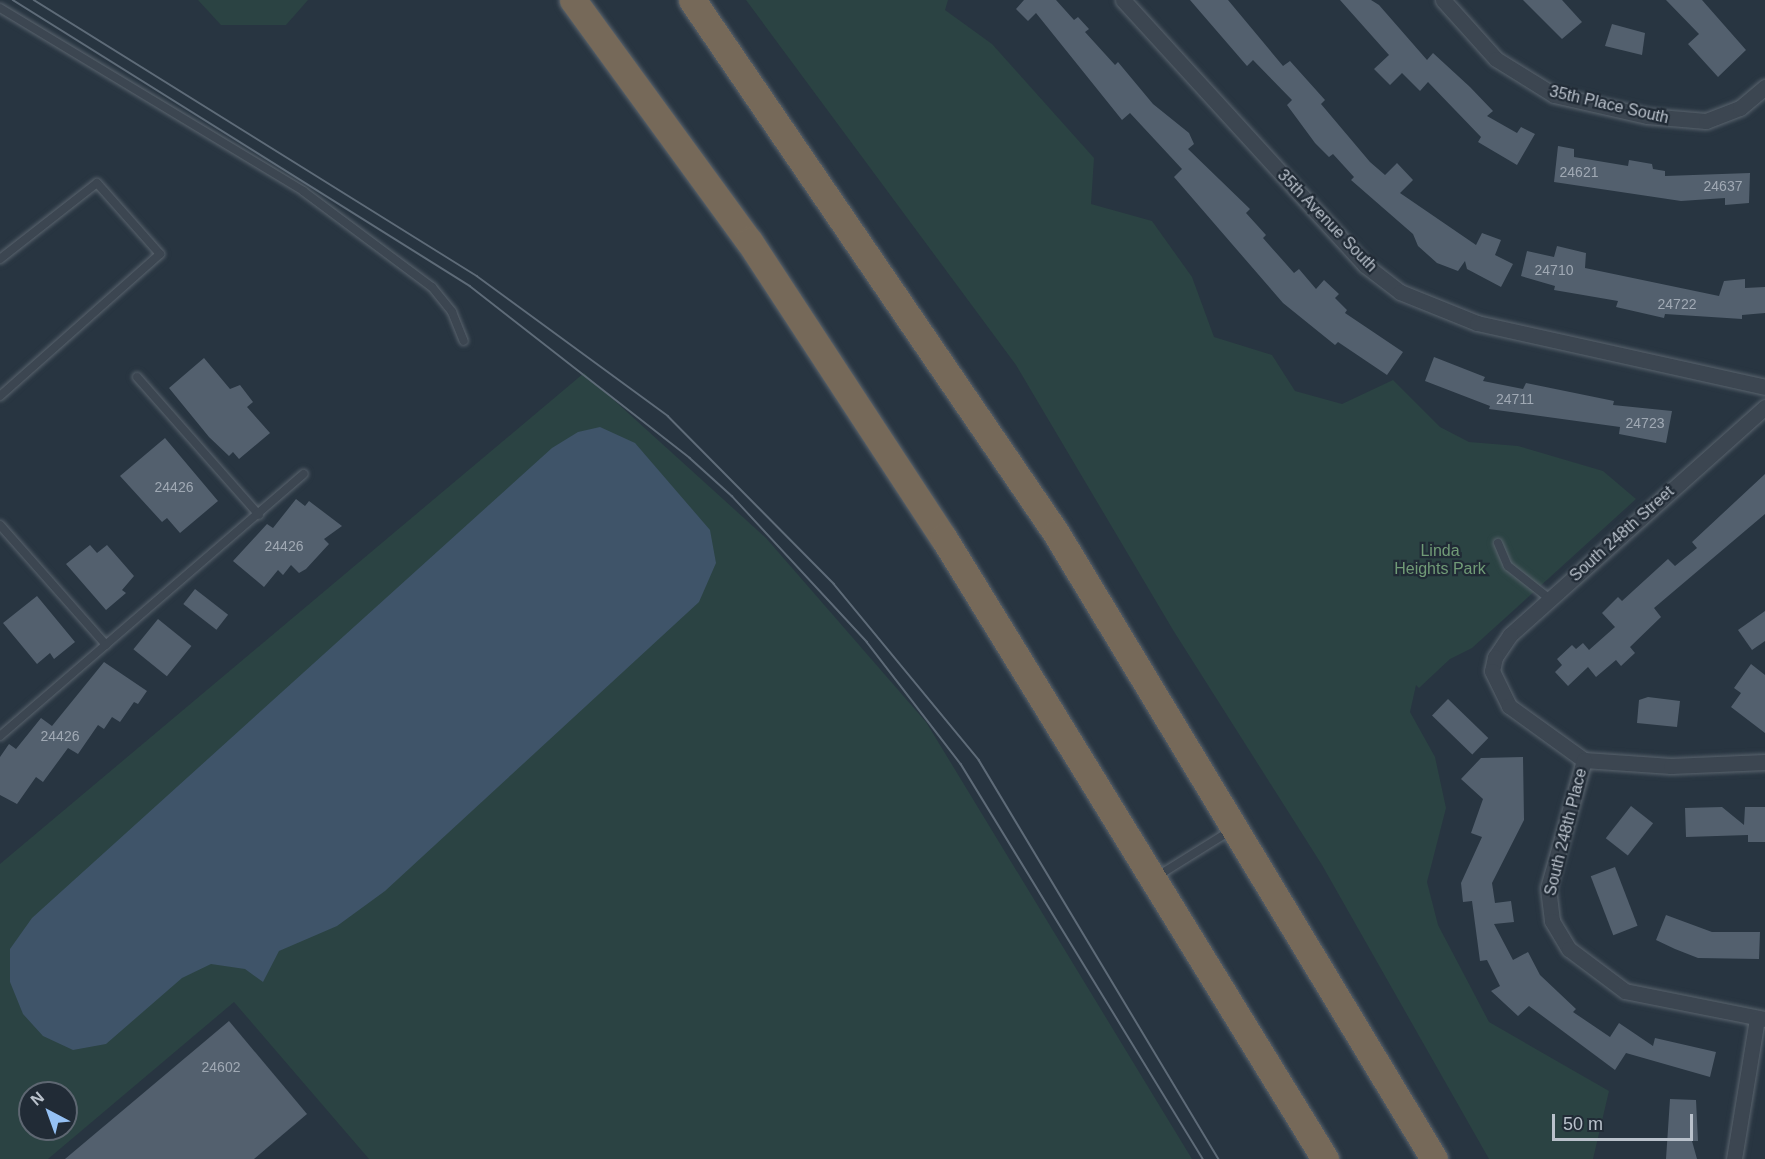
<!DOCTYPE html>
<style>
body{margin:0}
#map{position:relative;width:1765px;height:1159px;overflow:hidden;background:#283541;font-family:Arial,sans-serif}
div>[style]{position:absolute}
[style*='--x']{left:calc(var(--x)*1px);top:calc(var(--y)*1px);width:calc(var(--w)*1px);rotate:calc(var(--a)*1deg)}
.green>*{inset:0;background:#2b4343}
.water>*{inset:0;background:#3f5469}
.building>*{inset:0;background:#53606e;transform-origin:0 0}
.roads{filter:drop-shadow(0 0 2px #5a646e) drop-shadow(0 0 2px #5a646e)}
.lane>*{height:8px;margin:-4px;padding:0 4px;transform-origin:4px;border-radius:4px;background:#3c4651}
.street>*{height:15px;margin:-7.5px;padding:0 7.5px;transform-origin:7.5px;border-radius:7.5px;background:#3c4651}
.highway>*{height:27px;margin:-13.5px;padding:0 13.5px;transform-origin:13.5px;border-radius:13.5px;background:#766959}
.tram>*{height:1.5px;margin:-0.75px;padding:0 0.75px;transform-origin:0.75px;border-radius:0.75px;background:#5e6b78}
span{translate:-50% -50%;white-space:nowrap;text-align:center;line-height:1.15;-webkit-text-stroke:4.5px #212b36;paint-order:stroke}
.number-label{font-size:14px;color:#a0a9b4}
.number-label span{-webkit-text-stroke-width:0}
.street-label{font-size:16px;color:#b9c1cb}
.park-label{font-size:16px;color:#719b77}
.north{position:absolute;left:18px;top:1081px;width:60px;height:60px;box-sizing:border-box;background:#212b36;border:2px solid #5e6772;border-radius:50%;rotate:319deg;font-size:16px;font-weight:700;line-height:24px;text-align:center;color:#b9c1cb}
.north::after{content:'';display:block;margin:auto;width:21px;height:27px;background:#95c1f4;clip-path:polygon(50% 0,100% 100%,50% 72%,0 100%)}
.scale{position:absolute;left:1552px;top:1114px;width:141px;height:27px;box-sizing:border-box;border:3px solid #b9c1cb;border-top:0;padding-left:8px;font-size:18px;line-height:21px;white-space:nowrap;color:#b9c1cb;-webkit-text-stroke:4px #212b36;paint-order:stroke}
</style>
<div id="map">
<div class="green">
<div style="clip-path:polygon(198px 0,308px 0,286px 25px,221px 25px)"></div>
<div style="clip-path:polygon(746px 0,948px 0,945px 10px,992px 44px,1094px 158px,1091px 204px,1152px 221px,1192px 277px,1214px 337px,1272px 355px,1295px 391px,1342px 404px,1393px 380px,1440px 427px,1469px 442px,1518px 446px,1603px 471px,1636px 499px,1472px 648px,1450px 659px,1419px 688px,1416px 685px,1410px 712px,1435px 757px,1446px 808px,1427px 882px,1438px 925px,1489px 1022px,1609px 1091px,1593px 1159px,1489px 1159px,1322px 865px,1173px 630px,1016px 365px)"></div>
<div style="clip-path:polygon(evenodd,584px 373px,766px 538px,926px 722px,1192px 1159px,369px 1159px,234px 1002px,48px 1159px,0 1159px,0 864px,584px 373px,30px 1093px,66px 1093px,66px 1129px,30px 1129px,30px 1093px)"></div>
</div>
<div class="water">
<div style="clip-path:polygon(600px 427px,635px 443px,710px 530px,716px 563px,699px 602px,385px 891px,337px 926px,279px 951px,263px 982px,245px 969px,211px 964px,182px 978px,106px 1044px,73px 1050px,43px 1036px,23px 1014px,10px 982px,10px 949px,32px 918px,552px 448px,578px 432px)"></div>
</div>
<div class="building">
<div style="clip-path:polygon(1024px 0,1056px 0,1074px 20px,1078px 17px,1089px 29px,1085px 32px,1115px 65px,1118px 62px,1153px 104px,1189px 133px,1194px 144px,1188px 149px,1250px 209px,1246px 213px,1266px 235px,1263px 238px,1294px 273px,1299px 269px,1316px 289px,1324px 280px,1339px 294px,1335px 298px,1347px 310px,1345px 313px,1403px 352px,1387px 375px,1338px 342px,1335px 345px,1283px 303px,1174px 177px,1182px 169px,1130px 113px,1122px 120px,1036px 13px,1028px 21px,1016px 9px)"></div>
<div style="clip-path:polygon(1190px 0,1228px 0,1283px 66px,1290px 61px,1325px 100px,1321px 104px,1370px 162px,1385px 175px,1397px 163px,1413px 180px,1400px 193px,1476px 245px,1482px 233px,1501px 240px,1495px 255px,1513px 264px,1501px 287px,1467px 269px,1465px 261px,1458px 271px,1437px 263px,1418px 246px,1413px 234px,1351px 180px,1354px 177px,1333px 154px,1329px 157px,1315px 143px,1287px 105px,1292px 100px,1253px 60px,1247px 66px)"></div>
<div style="clip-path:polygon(1340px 0,1371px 0,1379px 5px,1427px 60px,1433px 53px,1470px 87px,1493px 111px,1487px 116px,1517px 133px,1521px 127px,1535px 134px,1517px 165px,1478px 142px,1481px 137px,1428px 82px,1420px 91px,1402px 73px,1390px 85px,1374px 69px,1389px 55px)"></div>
<div style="clip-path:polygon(1523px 0,1562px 0,1582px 22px,1562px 39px)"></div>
<div style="clip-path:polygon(1666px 0,1702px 0,1746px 50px,1718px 77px,1688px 44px,1699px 34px)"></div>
<div style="clip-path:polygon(1612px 24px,1645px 33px,1642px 55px,1605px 46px)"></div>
<div style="clip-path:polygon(1558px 146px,1574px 149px,1574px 157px,1628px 166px,1629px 160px,1652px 164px,1653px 169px,1665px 171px,1665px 176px,1750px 173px,1749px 203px,1725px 205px,1725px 198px,1681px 201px,1554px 182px)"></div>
<div style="clip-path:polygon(1557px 246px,1586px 253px,1585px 268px,1719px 296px,1724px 281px,1745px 279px,1745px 288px,1765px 287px,1765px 313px,1742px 315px,1742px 319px,1665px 314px,1664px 318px,1616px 307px,1618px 301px,1554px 290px,1555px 286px,1521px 276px,1527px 251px,1554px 257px)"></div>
<div style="clip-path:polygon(1434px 357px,1485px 377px,1483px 381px,1523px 389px,1526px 383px,1614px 401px,1613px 405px,1672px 411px,1666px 443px,1619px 434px,1620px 427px,1489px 409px,1490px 406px,1425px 381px)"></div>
<div style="clip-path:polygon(204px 358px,230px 389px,240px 385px,253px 402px,247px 407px,270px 433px,239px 459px,233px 452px,229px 456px,209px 437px,169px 388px)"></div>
<div style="clip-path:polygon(165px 438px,218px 501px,180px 533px,167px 518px,162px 522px,120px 476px)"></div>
<div style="clip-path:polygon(1765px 474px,1765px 514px,1654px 608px,1661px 617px,1630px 647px,1635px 653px,1621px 666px,1616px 660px,1596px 677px,1588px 667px,1568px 686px,1555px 672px,1562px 665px,1557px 659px,1572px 645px,1576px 649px,1583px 643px,1589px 650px,1615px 627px,1602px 613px,1618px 597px,1622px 601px,1668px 559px,1675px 566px,1697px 548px,1692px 542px)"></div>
<div style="clip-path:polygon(296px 499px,305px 506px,309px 501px,342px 526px,324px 539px,329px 544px,306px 569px,299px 573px,291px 565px,283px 575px,278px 570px,264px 587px,233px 561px,267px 524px,273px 528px)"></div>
<div style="clip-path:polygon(90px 545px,97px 553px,107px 545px,134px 576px,122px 590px,126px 593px,106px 610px,66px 564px)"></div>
<div style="left:195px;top:589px;width:42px;height:19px;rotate:38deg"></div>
<div style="clip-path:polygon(37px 596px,75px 642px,54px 659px,50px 653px,37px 664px,3px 623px)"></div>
<div style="clip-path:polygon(1765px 611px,1765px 641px,1752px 650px,1738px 630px)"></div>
<div style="left:158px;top:619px;width:43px;height:39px;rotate:39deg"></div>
<div style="clip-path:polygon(104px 662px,147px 691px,138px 704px,134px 702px,120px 722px,112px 717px,104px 729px,98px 725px,78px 754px,68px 748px,43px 782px,36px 777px,17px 804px,0 795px,0 757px,9px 744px,16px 749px,41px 718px,52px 726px)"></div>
<div style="clip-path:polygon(1751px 664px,1765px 675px,1765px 733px,1731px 707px,1741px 693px,1734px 688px)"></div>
<div style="clip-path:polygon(1648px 697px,1680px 701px,1677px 727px,1637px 723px,1639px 700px)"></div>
<div style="left:1448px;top:699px;width:56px;height:23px;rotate:44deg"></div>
<div style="clip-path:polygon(1523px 757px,1524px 820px,1492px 883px,1495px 903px,1511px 901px,1514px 922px,1494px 924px,1513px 960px,1528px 952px,1540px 975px,1576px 1009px,1573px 1012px,1610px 1037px,1619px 1023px,1653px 1046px,1655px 1038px,1716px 1052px,1710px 1077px,1626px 1053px,1615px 1070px,1529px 1006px,1518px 1016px,1491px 991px,1500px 986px,1487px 960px,1480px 961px,1472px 901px,1463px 902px,1461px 883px,1482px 837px,1471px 833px,1483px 799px,1461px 779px,1481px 758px)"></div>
<div style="left:1631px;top:806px;width:28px;height:41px;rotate:38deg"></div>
<div style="clip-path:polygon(1722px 807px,1744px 825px,1745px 807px,1765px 807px,1765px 842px,1748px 842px,1748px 835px,1686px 837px,1685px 808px)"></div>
<div style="left:1615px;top:867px;width:63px;height:26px;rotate:69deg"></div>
<div style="clip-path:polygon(1666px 915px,1712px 932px,1760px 932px,1759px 959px,1698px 958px,1675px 949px,1656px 940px)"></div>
<div style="clip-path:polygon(229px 1021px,307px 1114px,254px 1159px,65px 1159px)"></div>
<div style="clip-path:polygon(1670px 1099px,1696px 1100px,1698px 1141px,1692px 1141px,1697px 1159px,1666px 1159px)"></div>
</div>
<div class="roads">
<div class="lane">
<div style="--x:0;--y:8;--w:354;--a:31.1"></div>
<div style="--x:303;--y:191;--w:161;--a:36.7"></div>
<div style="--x:432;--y:287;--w:32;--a:51"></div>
<div style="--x:452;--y:312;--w:31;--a:68"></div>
<div style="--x:0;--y:259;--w:123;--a:-38.1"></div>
<div style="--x:97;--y:183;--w:95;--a:48.4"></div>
<div style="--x:160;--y:254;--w:214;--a:138.4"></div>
<div style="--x:137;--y:377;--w:184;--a:48.5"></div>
<div style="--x:0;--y:525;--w:160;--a:48.5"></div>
<div style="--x:1498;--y:543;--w:25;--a:67"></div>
<div style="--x:1508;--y:566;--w:53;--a:38.2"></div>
<div style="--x:0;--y:736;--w:401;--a:-40.8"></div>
<div style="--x:1156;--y:877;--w:87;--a:-31.9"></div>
</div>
<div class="street">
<div style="--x:1123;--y:0;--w:359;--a:47.6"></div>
<div style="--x:1365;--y:265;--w:44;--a:37.6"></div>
<div style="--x:1400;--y:292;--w:83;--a:21.9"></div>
<div style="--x:1477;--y:323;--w:295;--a:12.5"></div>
<div style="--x:1443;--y:0;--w:79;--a:48.1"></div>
<div style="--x:1496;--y:59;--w:68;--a:31.8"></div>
<div style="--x:1554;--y:95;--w:95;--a:12.7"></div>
<div style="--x:1647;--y:116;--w:59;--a:4.8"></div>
<div style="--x:1706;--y:121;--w:36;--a:-21"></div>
<div style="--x:1740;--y:108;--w:33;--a:-40"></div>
<div style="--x:1765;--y:407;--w:342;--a:138.2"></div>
<div style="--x:1510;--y:635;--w:27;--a:124"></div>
<div style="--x:1495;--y:657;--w:14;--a:102"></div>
<div style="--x:1492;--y:671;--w:39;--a:64"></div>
<div style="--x:1509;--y:706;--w:92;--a:35.8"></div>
<div style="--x:1584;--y:760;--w:87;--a:3.9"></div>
<div style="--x:1671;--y:766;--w:94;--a:-2.4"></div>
<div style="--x:1584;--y:760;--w:133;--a:105.7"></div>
<div style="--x:1548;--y:888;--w:33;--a:83"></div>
<div style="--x:1552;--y:921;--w:33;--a:59"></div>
<div style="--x:1569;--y:949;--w:70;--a:36.9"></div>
<div style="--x:1625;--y:991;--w:143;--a:11.3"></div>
<div style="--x:1734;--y:1159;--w:143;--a:-80.7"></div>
</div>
<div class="highway">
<div style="--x:573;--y:0;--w:298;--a:53.9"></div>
<div style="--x:749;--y:241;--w:354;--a:56.8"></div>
<div style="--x:943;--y:537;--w:730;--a:58.44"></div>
<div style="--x:692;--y:0;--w:645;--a:55.67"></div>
<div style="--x:1056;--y:533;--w:731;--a:58.87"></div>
</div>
</div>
<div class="tram">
<div style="--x:13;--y:0;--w:539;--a:32.04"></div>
<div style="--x:470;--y:286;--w:279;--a:38"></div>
<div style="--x:690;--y:458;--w:57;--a:42.1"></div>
<div style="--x:732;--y:496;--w:199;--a:47.2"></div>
<div style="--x:867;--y:642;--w:154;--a:52.4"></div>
<div style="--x:961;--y:764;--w:463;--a:58.5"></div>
<div style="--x:34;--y:0;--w:522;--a:31.92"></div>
<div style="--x:477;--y:276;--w:237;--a:36.2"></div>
<div style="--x:668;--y:416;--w:236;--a:45.3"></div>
<div style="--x:834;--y:584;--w:228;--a:50.5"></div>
<div style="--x:979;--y:760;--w:466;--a:59"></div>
</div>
<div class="number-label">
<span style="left:1579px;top:172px">24621</span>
<span style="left:1723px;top:186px">24637</span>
<span style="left:1554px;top:270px">24710</span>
<span style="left:1677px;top:304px">24722</span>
<span style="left:1515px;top:399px">24711</span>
<span style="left:1645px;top:423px">24723</span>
<span style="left:174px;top:487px">24426</span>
<span style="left:284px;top:546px">24426</span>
<span style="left:60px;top:736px">24426</span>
<span style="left:221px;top:1067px">24602</span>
</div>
<div class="street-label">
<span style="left:1609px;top:105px;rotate:13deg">35th Place South</span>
<span style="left:1327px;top:221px;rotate:46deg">35th Avenue South</span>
<span style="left:1622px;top:534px;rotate:-42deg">South 248th Street</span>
<span style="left:1566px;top:832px;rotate:-76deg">South 248th Place</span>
</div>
<div class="park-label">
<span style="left:1440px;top:560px">Linda<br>Heights Park</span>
</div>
<div class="north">N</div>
<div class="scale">50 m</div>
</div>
